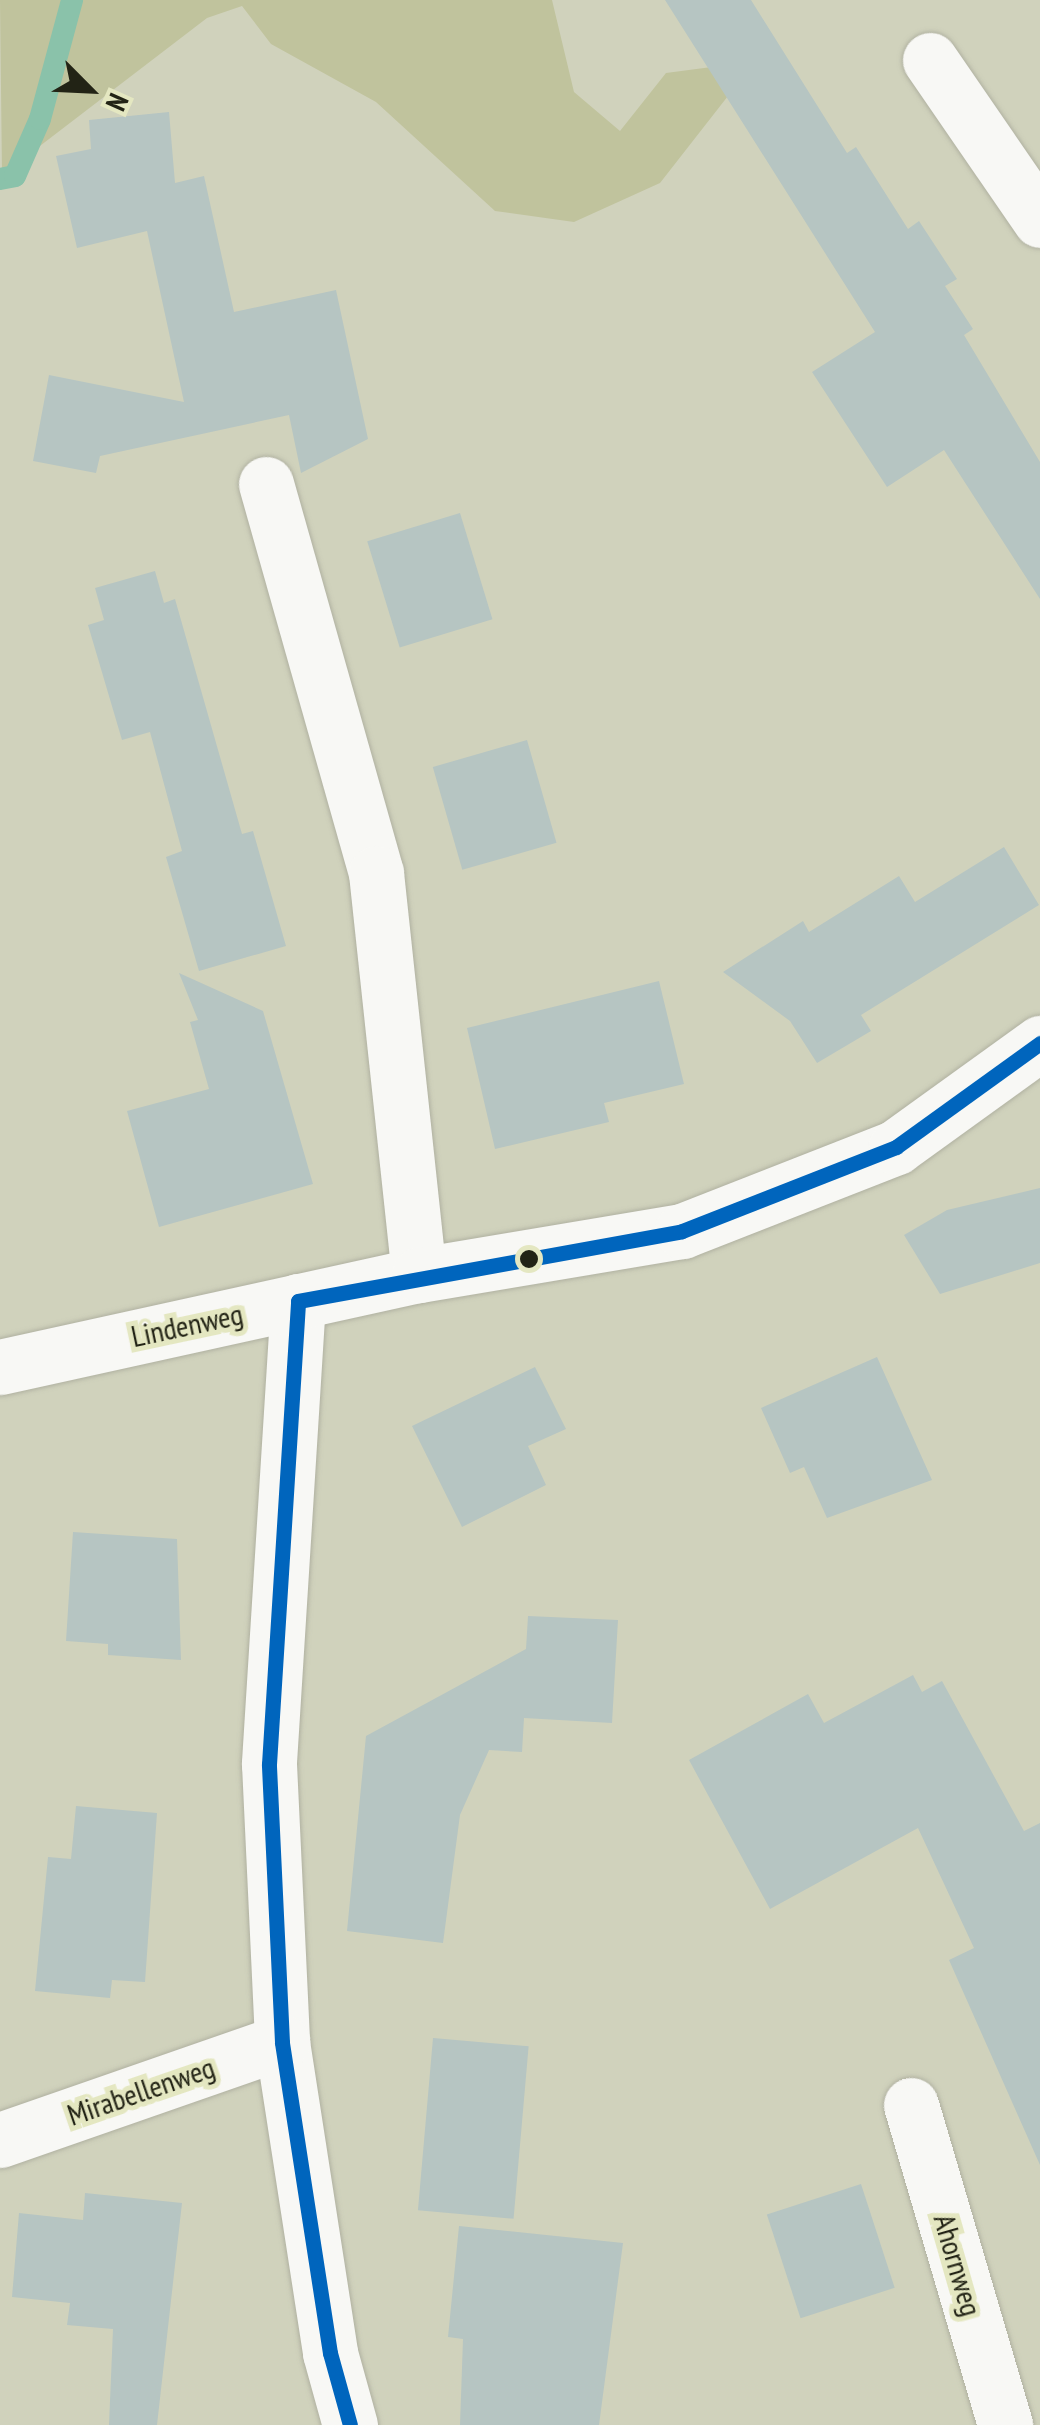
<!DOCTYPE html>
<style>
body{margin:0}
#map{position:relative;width:1040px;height:2425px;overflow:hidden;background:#d0d2bc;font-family:"PT Sans Narrow",sans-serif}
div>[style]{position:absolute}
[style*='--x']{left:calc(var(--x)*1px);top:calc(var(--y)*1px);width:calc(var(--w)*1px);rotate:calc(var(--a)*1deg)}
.green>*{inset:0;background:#c0c39d}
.stream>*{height:22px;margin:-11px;padding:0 11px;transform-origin:11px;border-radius:11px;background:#8ac2aa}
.building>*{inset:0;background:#b6c5c2;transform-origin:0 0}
.roads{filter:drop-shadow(0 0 2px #b0b1a1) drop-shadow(0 0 2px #b0b1a1)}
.minor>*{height:55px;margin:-27.5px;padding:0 27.5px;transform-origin:27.5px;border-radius:27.5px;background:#f8f8f5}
.bus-1>*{height:15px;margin:-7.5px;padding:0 7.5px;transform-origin:7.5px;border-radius:7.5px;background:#0065bd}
.dots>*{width:28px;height:28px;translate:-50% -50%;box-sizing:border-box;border:5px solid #e4e7c1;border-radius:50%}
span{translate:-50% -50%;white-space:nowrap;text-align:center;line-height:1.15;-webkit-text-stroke:10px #e4e7c1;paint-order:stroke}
.street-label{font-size:30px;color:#222315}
.north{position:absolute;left:40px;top:40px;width:100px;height:100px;-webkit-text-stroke:8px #e4e7c1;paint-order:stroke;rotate:114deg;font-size:28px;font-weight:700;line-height:40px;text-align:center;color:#222315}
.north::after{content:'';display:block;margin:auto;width:35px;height:45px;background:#222315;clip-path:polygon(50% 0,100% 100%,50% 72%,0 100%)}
</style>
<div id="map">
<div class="green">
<div style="clip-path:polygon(0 0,552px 0,574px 92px,620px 131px,666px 73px,727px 65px,728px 96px,660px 183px,574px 222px,495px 211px,376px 102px,271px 44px,242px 6px,207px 18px,2px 175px)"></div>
</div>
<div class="stream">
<div style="--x:0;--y:179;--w:15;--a:-11"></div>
<div style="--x:15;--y:176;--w:62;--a:-66.3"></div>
<div style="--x:40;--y:119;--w:123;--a:-74.9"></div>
</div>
<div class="building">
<div style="clip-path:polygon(665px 0,751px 0,847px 153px,856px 147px,908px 229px,919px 221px,957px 279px,945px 286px,973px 329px,964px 335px,1040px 462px,1040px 599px,944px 450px,887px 487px,812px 372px,875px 332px)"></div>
<div style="clip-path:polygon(169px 112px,175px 183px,204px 176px,234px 312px,336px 290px,368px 439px,301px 473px,289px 415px,100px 456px,96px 473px,33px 461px,49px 375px,184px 402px,147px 231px,77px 248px,56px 156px,91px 149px,89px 120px)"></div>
<div style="left:460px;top:513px;width:111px;height:97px;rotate:73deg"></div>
<div style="clip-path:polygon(155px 571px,164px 603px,175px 599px,242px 834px,253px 831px,286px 946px,199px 971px,166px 857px,182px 851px,150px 732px,122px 740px,88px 625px,104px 620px,95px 588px)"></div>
<div style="left:527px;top:740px;width:107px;height:98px;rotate:74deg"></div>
<div style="clip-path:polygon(1004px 847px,1039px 905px,861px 1015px,871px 1031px,817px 1063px,790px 1021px,723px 972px,803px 921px,809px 932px,899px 876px,915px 902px)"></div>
<div style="clip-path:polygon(179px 973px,263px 1011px,313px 1184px,159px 1227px,127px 1111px,209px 1089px,190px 1022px,198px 1020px)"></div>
<div style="clip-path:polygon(659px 981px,684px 1084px,604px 1103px,609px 1122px,495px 1149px,467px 1028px)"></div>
<div style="clip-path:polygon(1040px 1188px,1040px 1263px,940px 1294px,904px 1235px,947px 1210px)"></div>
<div style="clip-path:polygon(877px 1357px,932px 1480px,827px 1518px,804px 1467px,790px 1473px,761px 1408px)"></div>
<div style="clip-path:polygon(535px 1367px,566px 1429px,528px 1446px,546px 1485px,462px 1527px,412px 1426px)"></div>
<div style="clip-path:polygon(73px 1532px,177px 1539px,181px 1660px,108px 1655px,108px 1644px,66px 1641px)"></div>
<div style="clip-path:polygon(528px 1616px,618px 1620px,612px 1723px,524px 1718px,522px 1752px,489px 1750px,460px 1815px,443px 1943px,347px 1931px,366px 1736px,526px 1649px)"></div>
<div style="clip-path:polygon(913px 1675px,922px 1692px,942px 1681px,1024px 1831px,1040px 1823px,1040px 2165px,949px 1960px,974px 1948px,918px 1828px,770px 1909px,689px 1760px,808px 1694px,824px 1723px)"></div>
<div style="clip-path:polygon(76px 1806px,157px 1813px,145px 1982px,112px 1980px,110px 1998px,35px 1991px,48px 1857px,71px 1859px)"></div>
<div style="left:433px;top:2038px;width:96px;height:173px;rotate:5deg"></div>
<div style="left:861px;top:2184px;width:109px;height:99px;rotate:72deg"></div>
<div style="clip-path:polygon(85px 2193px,182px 2203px,157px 2425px,109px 2425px,113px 2329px,67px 2325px,70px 2303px,12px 2297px,19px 2213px,83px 2220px)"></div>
<div style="clip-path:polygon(459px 2226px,623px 2243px,599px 2425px,460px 2425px,463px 2339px,448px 2337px)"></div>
</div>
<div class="roads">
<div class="minor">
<div style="--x:930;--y:60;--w:194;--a:55.5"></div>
<div style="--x:266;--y:484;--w:404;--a:74.2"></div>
<div style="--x:376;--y:873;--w:404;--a:83.9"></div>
<div style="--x:298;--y:1301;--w:464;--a:93.6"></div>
<div style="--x:269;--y:1764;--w:278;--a:87.3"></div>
<div style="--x:282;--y:2042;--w:315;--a:81.2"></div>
<div style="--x:330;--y:2353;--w:75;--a:74.5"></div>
<div style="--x:0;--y:1367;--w:429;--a:-12.4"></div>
<div style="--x:419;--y:1275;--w:267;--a:-9.5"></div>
<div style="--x:682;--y:1231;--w:230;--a:-21.4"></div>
<div style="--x:896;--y:1147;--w:178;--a:-35.8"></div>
<div style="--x:911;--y:2105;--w:334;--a:73.6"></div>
<div style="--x:0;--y:2140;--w:299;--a:-19.2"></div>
</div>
</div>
<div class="bus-1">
<div style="--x:350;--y:2425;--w:75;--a:-105.5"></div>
<div style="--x:330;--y:2353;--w:315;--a:-98.8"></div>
<div style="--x:282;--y:2042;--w:278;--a:-92.7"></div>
<div style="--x:269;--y:1764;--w:464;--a:-86.4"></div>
<div style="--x:298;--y:1301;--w:390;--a:-10.3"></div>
<div style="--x:682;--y:1231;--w:230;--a:-21.4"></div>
<div style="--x:896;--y:1147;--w:178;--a:-35.8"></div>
</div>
<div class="dots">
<div style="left:529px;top:1259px;background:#222315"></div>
</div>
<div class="street-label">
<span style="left:187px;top:1325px;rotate:-12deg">Lindenweg</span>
<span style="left:141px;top:2091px;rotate:-19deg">Mirabellenweg</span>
<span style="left:958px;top:2265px;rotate:74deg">Ahornweg</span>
</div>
<div class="north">N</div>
</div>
